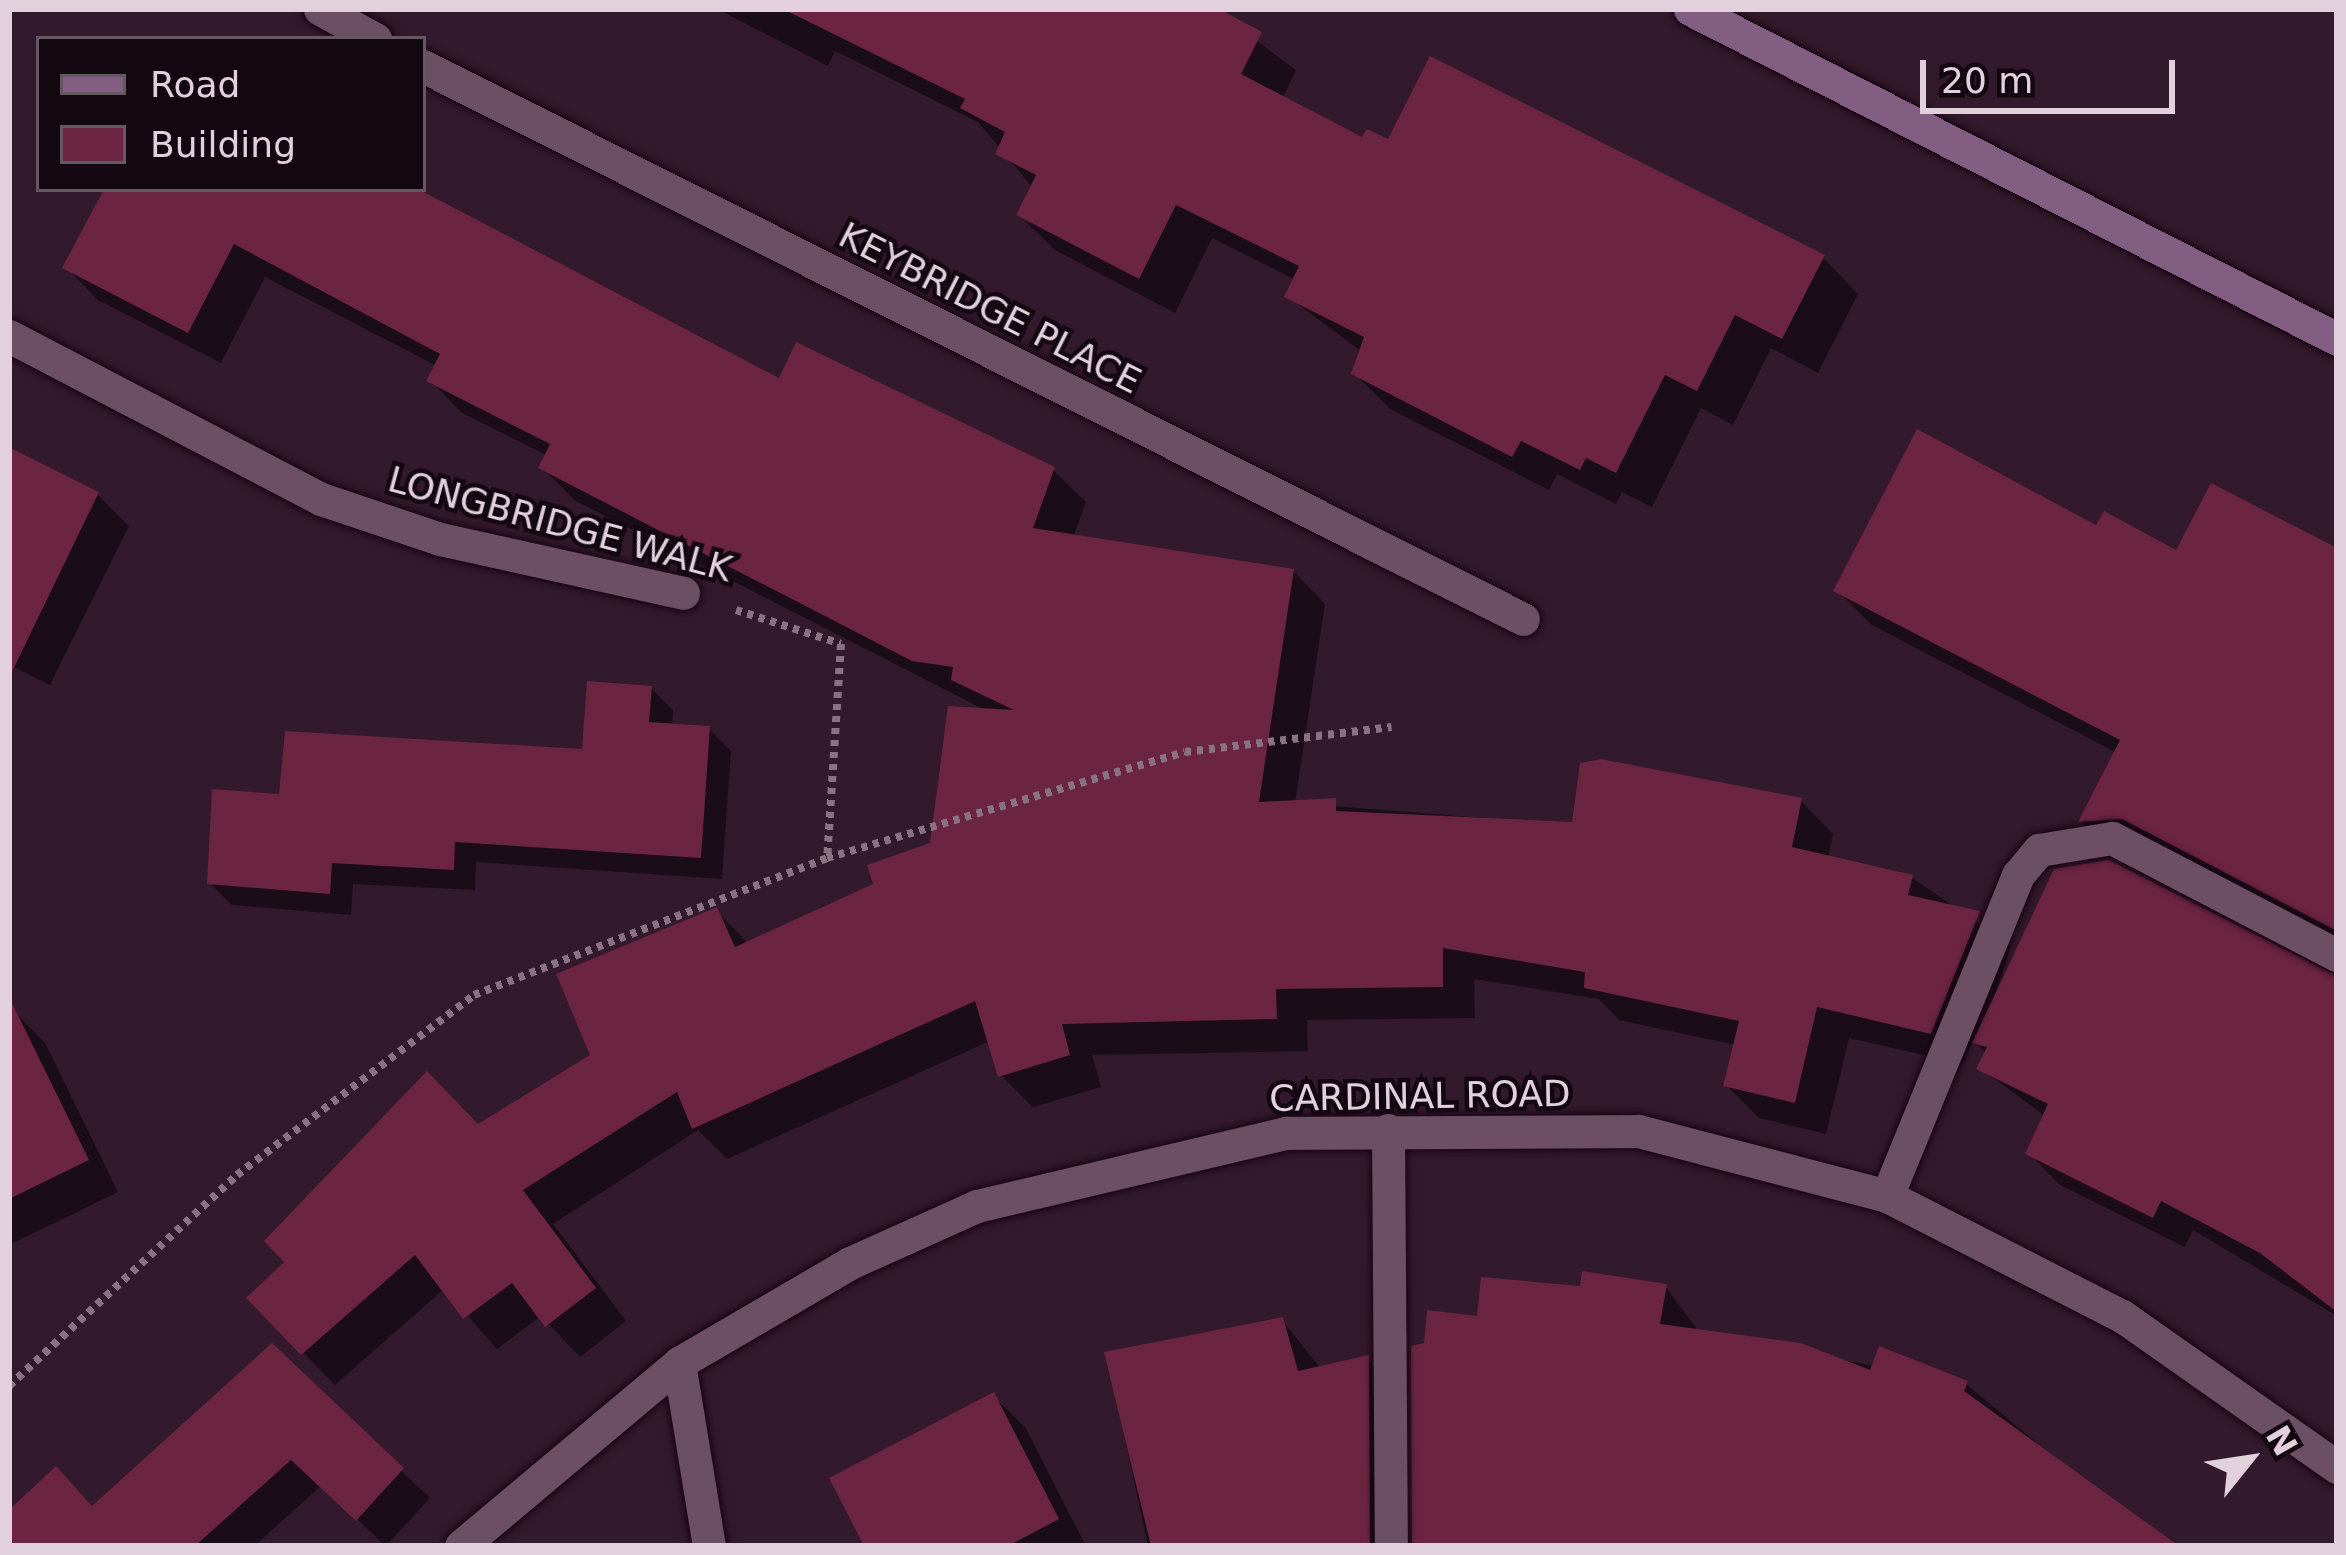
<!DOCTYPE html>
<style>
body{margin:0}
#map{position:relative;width:2346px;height:1555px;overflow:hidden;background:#32192b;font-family:"DejaVu Sans",sans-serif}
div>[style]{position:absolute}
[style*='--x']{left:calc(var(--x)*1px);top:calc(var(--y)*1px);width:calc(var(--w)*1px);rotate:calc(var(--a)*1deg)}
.shadow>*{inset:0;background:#0007}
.building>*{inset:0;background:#6b2540}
.path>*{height:8px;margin-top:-4px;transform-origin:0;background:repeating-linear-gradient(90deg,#897383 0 6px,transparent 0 12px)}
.roads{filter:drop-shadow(0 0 3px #180413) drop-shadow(0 0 3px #180413)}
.minor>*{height:33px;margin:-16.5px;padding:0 16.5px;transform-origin:16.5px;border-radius:16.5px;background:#6c4f63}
.secondary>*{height:33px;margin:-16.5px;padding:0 16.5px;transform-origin:16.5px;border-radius:16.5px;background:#825f82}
span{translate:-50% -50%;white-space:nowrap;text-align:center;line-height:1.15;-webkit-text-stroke:9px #130810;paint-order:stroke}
.street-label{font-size:36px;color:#e2d0dc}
.frame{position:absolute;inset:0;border:12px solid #e2d0dc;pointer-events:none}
.legend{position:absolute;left:36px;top:36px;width:390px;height:156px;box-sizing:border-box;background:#130810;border:3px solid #665862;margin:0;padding:15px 21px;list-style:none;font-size:36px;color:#e2d0dc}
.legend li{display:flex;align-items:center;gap:24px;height:60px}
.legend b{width:60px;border:3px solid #665862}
.north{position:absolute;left:2190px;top:1399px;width:120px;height:120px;-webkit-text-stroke:9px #130810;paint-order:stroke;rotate:60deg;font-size:33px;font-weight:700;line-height:48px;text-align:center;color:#e2d0dc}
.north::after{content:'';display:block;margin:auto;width:42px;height:54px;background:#e2d0dc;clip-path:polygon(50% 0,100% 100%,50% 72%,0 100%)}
.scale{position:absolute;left:1920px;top:60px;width:255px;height:54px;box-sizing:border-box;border:6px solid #e2d0dc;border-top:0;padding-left:15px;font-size:36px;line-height:42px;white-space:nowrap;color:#e2d0dc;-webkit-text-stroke:9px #130810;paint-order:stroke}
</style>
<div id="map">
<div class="shadow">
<div style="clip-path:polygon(717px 9px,1213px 9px,1296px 70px,1282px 99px,1364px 141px,1823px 258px,1858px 294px,1818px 373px,1771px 348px,1733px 425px,1701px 408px,1652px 507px,1622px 492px,1616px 504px,1557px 474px,1549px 490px,1390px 409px,1354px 373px,1362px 352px,1287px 296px,1296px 280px,1212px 238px,1175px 313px,1055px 250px,1019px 215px,1033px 188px,978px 122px,835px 51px,828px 66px)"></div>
<div style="clip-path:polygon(105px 189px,408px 189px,780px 382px,1053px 470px,1086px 502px,1074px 535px,1293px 571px,1325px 604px,1295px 803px,1575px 825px,1801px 801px,1833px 834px,1828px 858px,1911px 877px,2011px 946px,1989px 1015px,2337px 1007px,2337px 1316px,2193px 1230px,2185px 1247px,2060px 1185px,2029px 1153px,2046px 1117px,1980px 1068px,1987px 1054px,1973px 1040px,1963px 1064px,1849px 1038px,1826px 1134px,1759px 1118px,1726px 1085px,1736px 1045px,1619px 1020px,1599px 999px,1474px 979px,1475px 1018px,1307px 1020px,1308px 1051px,1092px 1055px,1101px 1087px,1033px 1107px,1001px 1075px,990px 1041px,727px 1159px,698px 1130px,553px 1224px,626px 1321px,580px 1357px,541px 1316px,497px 1349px,444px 1289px,335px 1385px,251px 1298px,478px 1128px,594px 1056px,716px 911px,749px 944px,877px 886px,933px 845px,987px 711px,574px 500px,542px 467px,548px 456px,462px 413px,430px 380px,437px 366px,265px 277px,221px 363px,98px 300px,66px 267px)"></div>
<div style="clip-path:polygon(9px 450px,97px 494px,129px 526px,50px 685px,9px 665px)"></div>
<div style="clip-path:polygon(2097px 529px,2178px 555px,2337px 552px,2337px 946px,2116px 856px,2082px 822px,2117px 753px,1872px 625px,1837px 590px)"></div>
<div style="clip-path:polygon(651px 688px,673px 710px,672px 726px,709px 729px,731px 751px,722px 879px,476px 862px,475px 890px,353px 884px,351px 915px,232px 905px,210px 883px,281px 797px,585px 753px)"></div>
<div style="clip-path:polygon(14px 1011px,45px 1043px,118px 1192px,9px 1245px)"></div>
<div style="clip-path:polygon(1666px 1287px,1699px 1332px,1966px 1384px,2161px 1546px,1419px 1546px,1480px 1319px,1582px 1289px)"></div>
<div style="clip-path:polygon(1282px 1320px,1321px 1369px,1368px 1359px,1402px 1393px,1404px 1546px,1148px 1546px,1107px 1354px)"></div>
<div style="clip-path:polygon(272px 1347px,430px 1498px,386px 1546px,321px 1486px,254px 1546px,9px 1546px,9px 1514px,94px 1509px)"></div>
<div style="clip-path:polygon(993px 1396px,1025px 1427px,1086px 1546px,867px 1546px)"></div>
</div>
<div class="building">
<div style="clip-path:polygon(783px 9px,1219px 9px,1262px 32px,1241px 74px,1362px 137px,1367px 129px,1388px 139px,1430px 56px,1825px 255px,1782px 339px,1735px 315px,1697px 391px,1665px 375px,1616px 473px,1586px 458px,1580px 470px,1521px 441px,1512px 457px,1351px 374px,1364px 337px,1284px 297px,1299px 266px,1176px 205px,1139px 279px,1016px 215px,1036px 175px,995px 154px,1005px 132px,960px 108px,965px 99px)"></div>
<div style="clip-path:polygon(104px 189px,418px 189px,779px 378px,796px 342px,1055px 467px,1033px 528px,1294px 569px,1259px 802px,1336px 798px,1336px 811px,1572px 822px,1580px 763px,1601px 759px,1802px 798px,1792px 847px,1913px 875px,1908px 895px,1980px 911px,1931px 1034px,1817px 1007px,1795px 1103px,1723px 1086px,1739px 1021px,1584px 988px,1585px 972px,1443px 948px,1443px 987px,1276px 989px,1277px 1019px,1062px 1024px,1070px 1055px,998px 1077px,975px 1001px,692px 1129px,677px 1092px,523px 1190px,596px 1288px,545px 1327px,512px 1283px,463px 1319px,415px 1255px,301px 1355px,246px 1298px,284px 1262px,264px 1241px,427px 1071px,478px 1124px,590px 1055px,556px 974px,717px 907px,735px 947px,873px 884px,867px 865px,930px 843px,948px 706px,1014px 710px,951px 680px,953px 667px,912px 661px,538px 468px,550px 444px,426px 381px,440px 354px,234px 244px,188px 333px,62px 268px)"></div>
<div style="clip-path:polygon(1917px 429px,2096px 525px,2104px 511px,2176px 550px,2211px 483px,2337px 548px,2337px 931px,2122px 819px,2078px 822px,2120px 740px,1833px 591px)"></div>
<div style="clip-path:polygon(9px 447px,99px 492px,9px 678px)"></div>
<div style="clip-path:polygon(587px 681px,652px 686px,649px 722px,710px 726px,701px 858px,455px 842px,454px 870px,332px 863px,330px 894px,207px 884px,212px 789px,279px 794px,285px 731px,582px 749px)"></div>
<div style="clip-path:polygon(2109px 860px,2337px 976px,2337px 1312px,2260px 1253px,2161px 1201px,2153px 1218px,2025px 1154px,2048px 1104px,1976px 1069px,1987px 1047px,1972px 1043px,2054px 869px)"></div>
<div style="clip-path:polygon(9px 997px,89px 1160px,9px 1199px)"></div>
<div style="clip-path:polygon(1582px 1271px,1667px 1284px,1660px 1324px,1801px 1343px,1870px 1370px,1879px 1346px,1968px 1381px,1964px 1391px,2179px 1546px,1412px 1546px,1411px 1346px,1424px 1343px,1427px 1310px,1477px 1316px,1481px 1277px,1580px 1286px)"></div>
<div style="clip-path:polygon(1283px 1317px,1298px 1371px,1369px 1355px,1370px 1546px,1151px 1546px,1104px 1352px)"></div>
<div style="clip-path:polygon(272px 1343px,404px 1468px,356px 1521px,291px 1460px,195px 1546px,9px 1546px,9px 1510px,56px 1466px,92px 1506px)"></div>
<div style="clip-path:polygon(994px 1392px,1059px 1519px,1008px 1546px,864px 1546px,829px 1478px)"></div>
</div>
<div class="path">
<div style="--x:736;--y:610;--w:110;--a:17.9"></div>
<div style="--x:841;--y:644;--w:214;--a:93.7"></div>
<div style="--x:9;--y:1386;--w:311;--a:-42.8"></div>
<div style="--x:237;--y:1175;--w:298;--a:-37.2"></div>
<div style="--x:474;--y:995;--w:379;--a:-21.2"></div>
<div style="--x:827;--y:858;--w:373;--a:-16.5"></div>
<div style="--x:1185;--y:752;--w:208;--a:-6.9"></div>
</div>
<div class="roads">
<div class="minor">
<div style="--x:320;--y:9;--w:63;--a:28.6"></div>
<div style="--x:423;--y:66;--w:1231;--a:26.69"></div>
<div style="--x:9;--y:336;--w:352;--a:27.6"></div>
<div style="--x:321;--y:499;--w:126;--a:18.6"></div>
<div style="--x:440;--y:539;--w:249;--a:12.5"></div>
<div style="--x:1388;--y:1130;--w:416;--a:89.6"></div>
<div style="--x:1887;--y:1196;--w:347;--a:-67.8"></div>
<div style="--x:2018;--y:875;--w:33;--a:-50"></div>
<div style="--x:2039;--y:850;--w:74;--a:-9.3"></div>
<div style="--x:2112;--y:838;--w:254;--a:27.5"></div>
<div style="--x:679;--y:1363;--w:185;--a:80.7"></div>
<div style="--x:461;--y:1546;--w:285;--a:-40"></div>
<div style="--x:679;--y:1363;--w:198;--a:-30.3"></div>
<div style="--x:850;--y:1263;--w:139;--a:-24.2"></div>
<div style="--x:977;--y:1206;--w:318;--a:-13.3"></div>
<div style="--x:1286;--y:1133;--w:352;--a:-0.3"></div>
<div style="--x:1638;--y:1131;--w:257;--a:14.6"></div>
<div style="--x:1887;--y:1196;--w:264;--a:27.1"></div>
<div style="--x:2122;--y:1316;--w:263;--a:35.1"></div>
</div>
<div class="secondary">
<div style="--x:1690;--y:9;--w:726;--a:27.02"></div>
</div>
</div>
<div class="street-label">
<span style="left:990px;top:308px;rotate:27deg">KEYBRIDGE PLACE</span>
<span style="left:560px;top:524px;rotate:15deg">LONGBRIDGE WALK</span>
<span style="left:1420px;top:1096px;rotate:-1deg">CARDINAL ROAD</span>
</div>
<div class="frame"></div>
<ul class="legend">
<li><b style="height:15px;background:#825f82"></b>Road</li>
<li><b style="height:33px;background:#6b2540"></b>Building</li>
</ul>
<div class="north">N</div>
<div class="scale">20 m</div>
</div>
